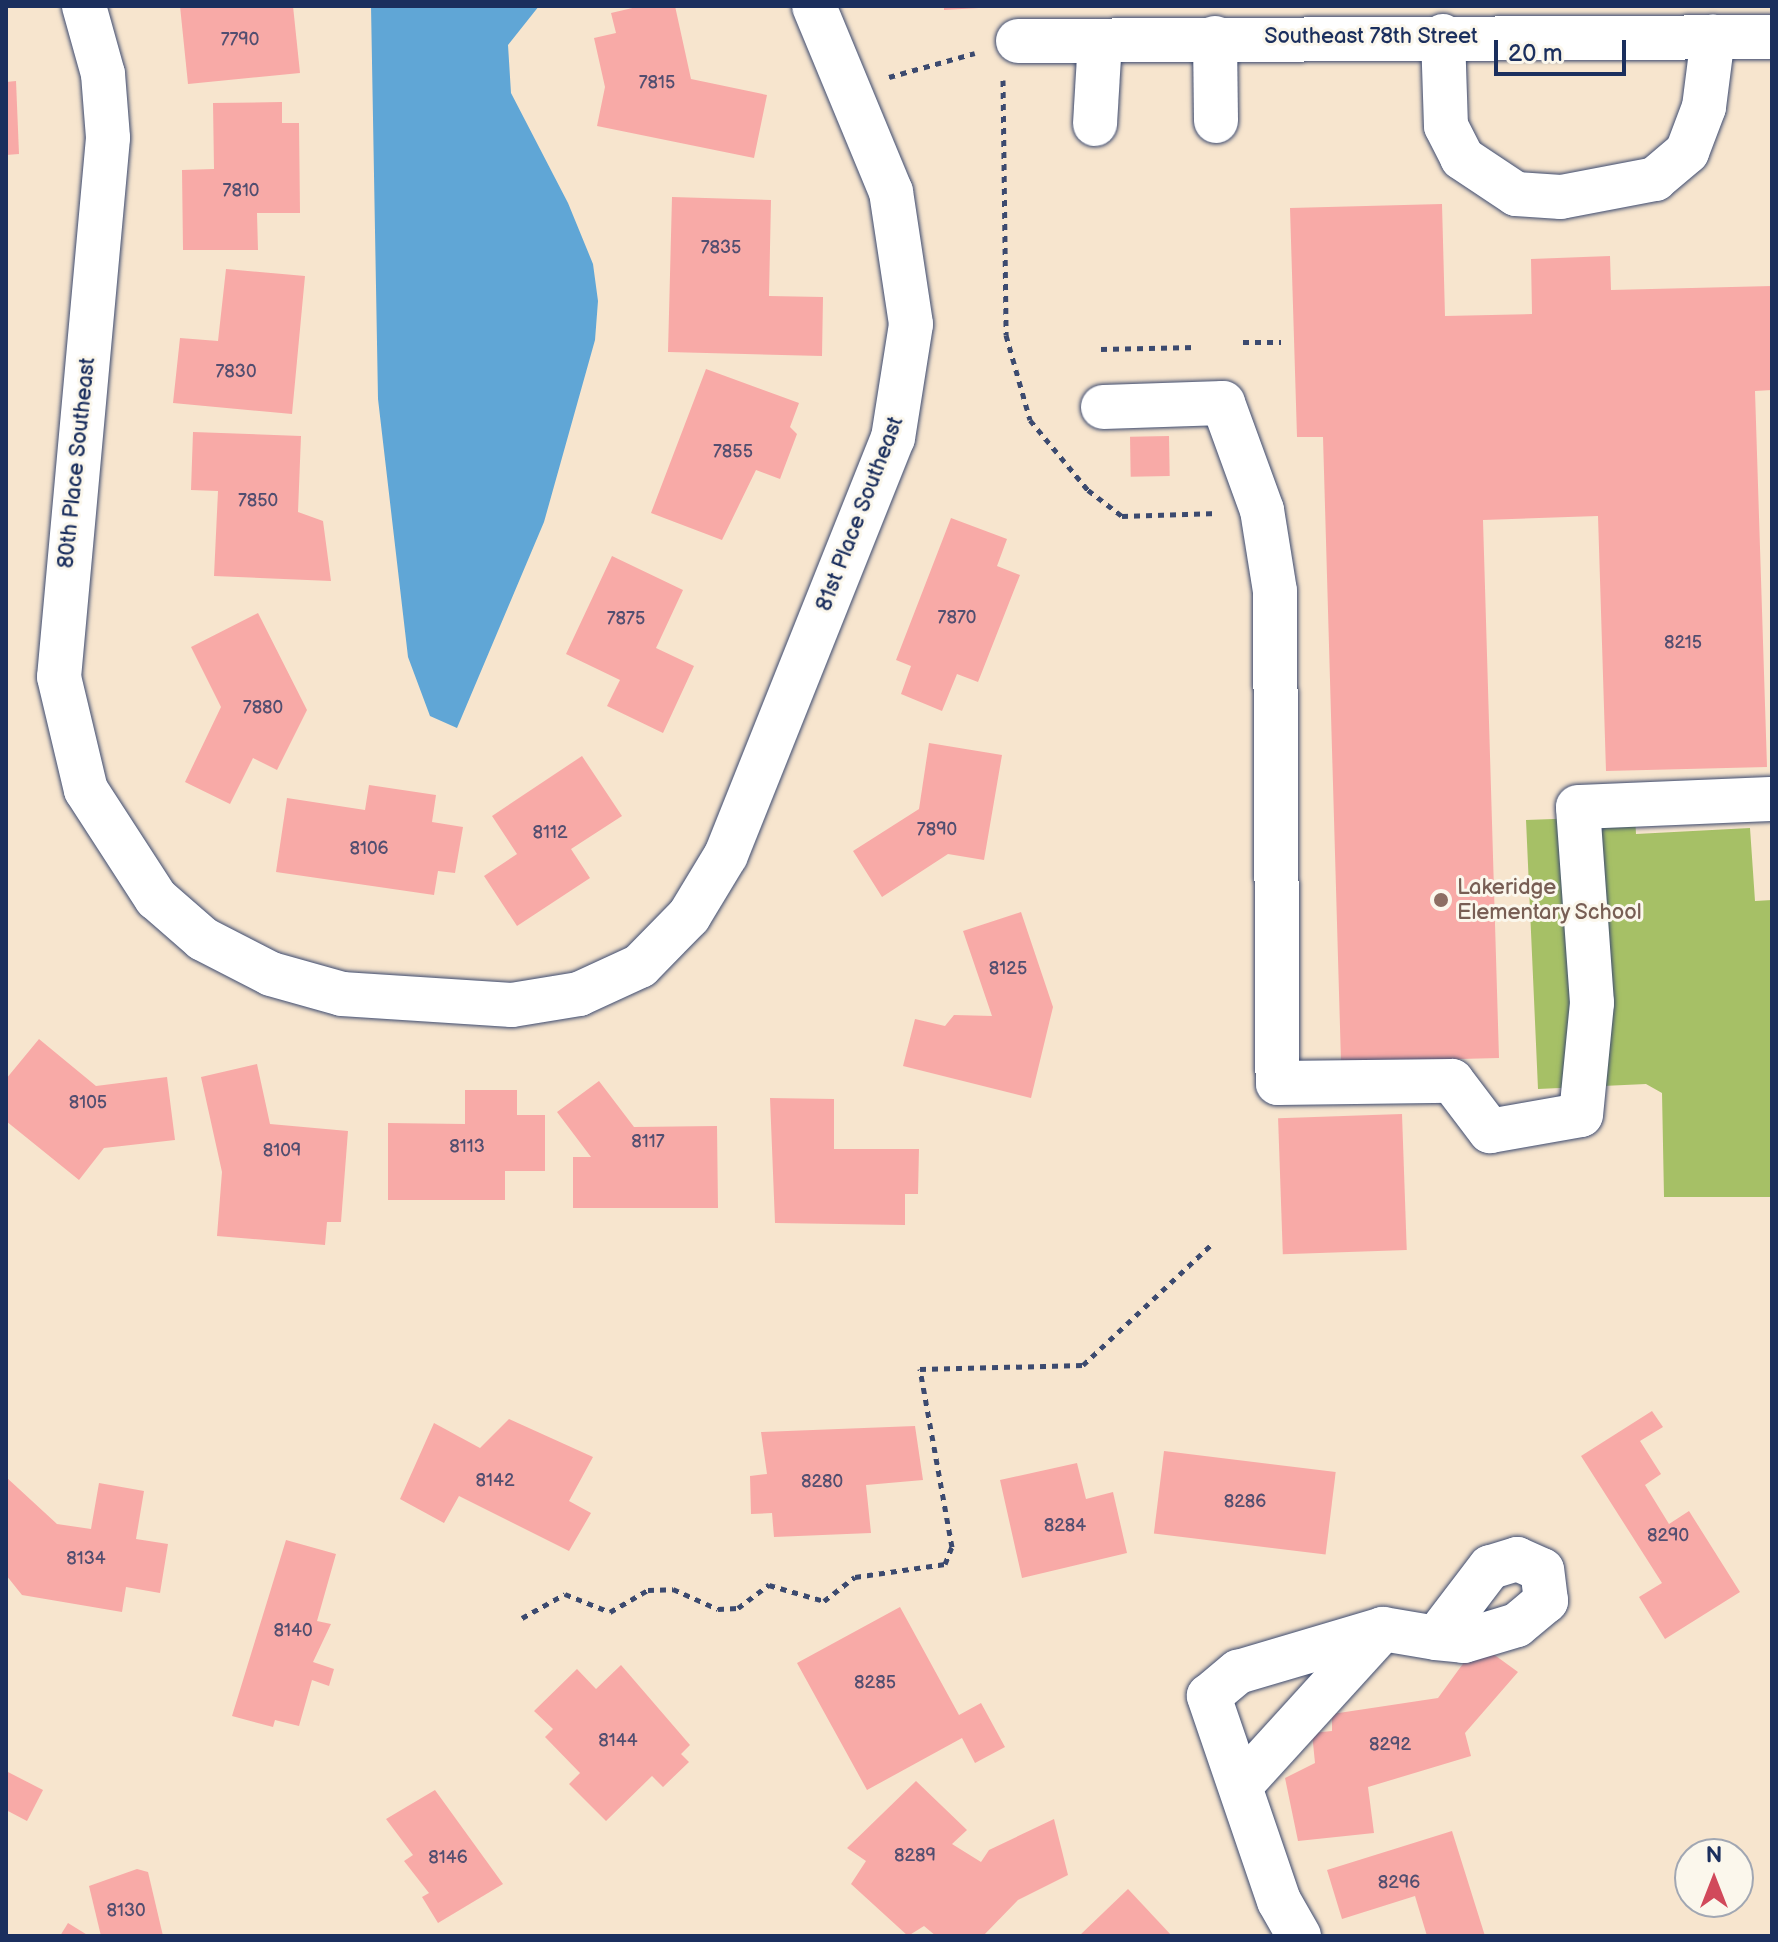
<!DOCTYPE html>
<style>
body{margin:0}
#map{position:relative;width:1778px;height:1942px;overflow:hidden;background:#f7e5ce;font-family:"Balsamiq Sans",sans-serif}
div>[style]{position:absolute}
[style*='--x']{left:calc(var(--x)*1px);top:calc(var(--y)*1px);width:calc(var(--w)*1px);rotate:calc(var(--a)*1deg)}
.green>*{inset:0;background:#a6c066}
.water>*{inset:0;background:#60a6d6}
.building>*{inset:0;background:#f8aaa7;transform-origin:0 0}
.path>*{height:5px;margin-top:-2.5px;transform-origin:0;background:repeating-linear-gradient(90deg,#3c4a6f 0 6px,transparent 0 12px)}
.roads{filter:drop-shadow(0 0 2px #3c4a6f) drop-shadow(0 0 2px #3c4a6f)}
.minor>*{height:44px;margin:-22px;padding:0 22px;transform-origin:22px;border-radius:22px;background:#fff}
.dots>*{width:22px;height:22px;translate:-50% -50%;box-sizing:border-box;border:4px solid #fbf7ec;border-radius:50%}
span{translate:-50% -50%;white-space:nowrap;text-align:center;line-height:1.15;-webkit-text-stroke:6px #fbf7ec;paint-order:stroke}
.number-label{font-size:18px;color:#524e70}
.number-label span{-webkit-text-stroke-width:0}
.street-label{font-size:22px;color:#1b2f5e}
.education-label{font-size:22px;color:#785e54}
.left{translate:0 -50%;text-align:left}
.frame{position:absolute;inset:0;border:8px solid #1b2f5e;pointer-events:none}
.north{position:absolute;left:1674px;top:1838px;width:80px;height:80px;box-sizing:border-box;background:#fbf7ec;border:2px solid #a1a7b3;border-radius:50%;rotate:0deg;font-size:22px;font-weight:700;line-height:32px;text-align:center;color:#1b2f5e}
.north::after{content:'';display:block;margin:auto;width:28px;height:36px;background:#d1495b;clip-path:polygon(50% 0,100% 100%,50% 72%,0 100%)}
.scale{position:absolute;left:1494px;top:40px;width:132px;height:36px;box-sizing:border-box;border:4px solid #1b2f5e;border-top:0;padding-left:10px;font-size:24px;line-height:28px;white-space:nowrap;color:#1b2f5e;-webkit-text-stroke:6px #fbf7ec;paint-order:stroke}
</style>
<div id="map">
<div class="green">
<div style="clip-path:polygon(1635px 816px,1636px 834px,1750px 828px,1755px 901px,1772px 900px,1772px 1197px,1664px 1197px,1662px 1093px,1646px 1084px,1538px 1089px,1526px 820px)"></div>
</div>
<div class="water">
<div style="clip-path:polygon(371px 6px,539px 6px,508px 45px,511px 93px,568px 203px,593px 264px,598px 301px,595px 340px,544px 522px,457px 728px,430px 716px,408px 657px,378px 399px)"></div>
</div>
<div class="building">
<div style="clip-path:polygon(180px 6px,293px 6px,300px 73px,188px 84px)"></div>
<div style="clip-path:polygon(641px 6px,675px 6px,691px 79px,767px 95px,754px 158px,597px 126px,605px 87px,594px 38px,616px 33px,611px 13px)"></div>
<div style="clip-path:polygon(944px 6px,979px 6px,979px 8px,944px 10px)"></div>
<div style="clip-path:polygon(16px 81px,19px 154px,6px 155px,6px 82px)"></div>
<div style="clip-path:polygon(282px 102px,282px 123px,299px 123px,300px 213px,257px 213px,258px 250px,183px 250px,182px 170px,214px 169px,213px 103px)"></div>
<div style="clip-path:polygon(672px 197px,771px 200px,769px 296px,823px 297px,822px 356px,668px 352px)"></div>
<div style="clip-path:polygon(1442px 204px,1445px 316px,1532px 314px,1531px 259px,1610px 256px,1611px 290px,1772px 286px,1772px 390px,1755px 391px,1767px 767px,1606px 771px,1598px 516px,1483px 520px,1499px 1058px,1341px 1062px,1323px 437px,1297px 437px,1290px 208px)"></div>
<div style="clip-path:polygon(226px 269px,305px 276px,292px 414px,173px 403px,180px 338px,218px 341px)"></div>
<div style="clip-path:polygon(706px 369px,799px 403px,790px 427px,797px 434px,780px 479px,756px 470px,722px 540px,651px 513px)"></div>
<div style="clip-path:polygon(193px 432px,301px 436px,298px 512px,323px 521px,331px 581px,214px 576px,218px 491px,191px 490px)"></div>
<div style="left:1169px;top:436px;width:40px;height:39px;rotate:89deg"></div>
<div style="clip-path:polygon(951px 518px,1007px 539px,997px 566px,1020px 575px,978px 682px,957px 674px,942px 711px,901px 694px,911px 666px,896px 660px)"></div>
<div style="clip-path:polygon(612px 556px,683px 590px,656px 648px,694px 666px,663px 733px,607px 706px,620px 680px,566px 654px)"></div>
<div style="clip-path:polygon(258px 613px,307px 710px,277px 770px,253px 758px,230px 804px,185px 782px,221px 707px,191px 647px)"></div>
<div style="clip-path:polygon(929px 743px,1002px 755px,984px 860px,948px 854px,882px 897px,853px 851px,919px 809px)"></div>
<div style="clip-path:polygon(582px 756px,622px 816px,571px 849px,590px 878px,517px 926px,484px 876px,517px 854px,492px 816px)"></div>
<div style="clip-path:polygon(369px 785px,436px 795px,432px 822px,463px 827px,455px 873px,438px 871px,434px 895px,276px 872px,287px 798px,365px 810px)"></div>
<div style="clip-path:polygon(1021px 912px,1053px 1007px,1031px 1098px,903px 1066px,915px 1019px,945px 1026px,954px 1015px,992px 1016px,963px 931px)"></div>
<div style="clip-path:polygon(39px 1039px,96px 1086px,167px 1077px,175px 1140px,104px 1148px,79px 1180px,6px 1121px,6px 1079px)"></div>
<div style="clip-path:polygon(257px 1064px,270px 1124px,348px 1131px,341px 1222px,327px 1222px,325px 1245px,217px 1236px,222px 1172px,201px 1077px)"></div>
<div style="clip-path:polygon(599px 1081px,634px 1127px,717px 1126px,718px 1208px,573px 1208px,573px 1157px,591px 1157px,557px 1112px)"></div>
<div style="clip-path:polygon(465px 1090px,517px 1090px,517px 1115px,545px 1115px,545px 1171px,505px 1171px,505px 1200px,388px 1200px,388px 1123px,465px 1124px)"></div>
<div style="clip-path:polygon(770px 1098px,834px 1099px,834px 1149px,919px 1149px,918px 1194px,905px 1194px,905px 1225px,775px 1223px)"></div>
<div style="left:1402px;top:1114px;width:136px;height:124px;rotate:88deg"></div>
<div style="clip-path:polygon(1652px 1411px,1663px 1427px,1640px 1441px,1661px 1474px,1645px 1485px,1669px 1524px,1689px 1511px,1740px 1592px,1665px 1639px,1639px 1597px,1662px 1583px,1581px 1456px)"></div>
<div style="clip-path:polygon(509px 1419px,593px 1457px,569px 1501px,591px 1513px,569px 1551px,459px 1496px,444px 1523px,400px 1499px,434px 1423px,480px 1448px)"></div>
<div style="clip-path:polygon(915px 1426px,923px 1480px,866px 1485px,871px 1533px,774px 1537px,772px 1513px,751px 1514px,750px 1476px,767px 1474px,761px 1432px)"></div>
<div style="left:1164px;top:1451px;width:173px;height:83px;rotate:7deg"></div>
<div style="clip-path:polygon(1077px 1463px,1086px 1499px,1113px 1492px,1127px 1553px,1022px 1578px,1000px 1480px)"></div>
<div style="clip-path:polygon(6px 1477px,57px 1524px,91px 1529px,99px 1483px,144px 1491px,136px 1539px,168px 1544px,160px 1593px,126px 1587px,122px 1612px,22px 1595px,6px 1575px)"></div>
<div style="clip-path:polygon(286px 1540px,336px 1554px,317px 1621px,331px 1624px,313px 1662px,334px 1669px,329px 1686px,312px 1680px,299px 1726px,275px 1720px,273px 1727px,232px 1716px)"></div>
<div style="clip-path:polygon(900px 1607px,959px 1715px,981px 1703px,1005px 1747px,975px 1763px,962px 1738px,867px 1790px,797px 1663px)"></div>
<div style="clip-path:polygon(1478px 1643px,1518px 1672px,1465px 1733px,1471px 1756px,1368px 1787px,1374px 1833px,1298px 1841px,1285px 1778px,1315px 1763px,1312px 1733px,1332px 1731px,1332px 1714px,1438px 1698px)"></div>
<div style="clip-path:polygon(621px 1665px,690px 1745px,681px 1754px,689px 1762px,663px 1787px,652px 1776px,606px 1821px,569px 1784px,580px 1773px,545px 1737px,553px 1729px,534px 1711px,577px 1669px,596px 1689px)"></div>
<div style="clip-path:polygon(6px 1771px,43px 1790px,27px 1821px,6px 1810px)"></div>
<div style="clip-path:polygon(916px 1781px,967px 1830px,952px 1844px,981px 1862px,989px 1850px,1054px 1819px,1068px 1875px,1018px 1900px,983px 1936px,936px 1936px,924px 1926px,908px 1936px,851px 1884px,866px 1861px,847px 1848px)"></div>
<div style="clip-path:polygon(435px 1790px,503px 1884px,438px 1923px,422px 1897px,429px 1893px,404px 1861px,413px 1855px,386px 1819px)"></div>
<div style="clip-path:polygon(1452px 1831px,1485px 1936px,1427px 1936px,1415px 1896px,1342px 1919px,1327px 1870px)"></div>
<div style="clip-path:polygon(137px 1869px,148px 1872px,163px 1936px,101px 1936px,89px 1886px)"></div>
<div style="clip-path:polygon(1128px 1889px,1172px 1936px,1079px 1936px)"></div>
<div style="clip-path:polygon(68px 1923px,89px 1936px,60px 1936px)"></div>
</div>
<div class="path">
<div style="--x:889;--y:77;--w:89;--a:-15.6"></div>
<div style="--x:1003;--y:80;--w:255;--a:89.3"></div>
<div style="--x:1006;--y:335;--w:88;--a:74.2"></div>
<div style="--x:1030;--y:420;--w:91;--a:50.4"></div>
<div style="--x:1088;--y:490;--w:43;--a:37.4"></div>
<div style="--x:1122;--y:516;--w:96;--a:-1.8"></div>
<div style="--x:1243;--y:342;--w:38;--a:0"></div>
<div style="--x:1101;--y:349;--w:95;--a:-1.2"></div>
<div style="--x:522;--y:1618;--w:49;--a:-29.2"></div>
<div style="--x:565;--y:1594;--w:48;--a:21.8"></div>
<div style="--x:610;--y:1612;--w:44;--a:-30.1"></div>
<div style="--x:648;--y:1590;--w:25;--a:-2"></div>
<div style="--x:673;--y:1589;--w:49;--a:24"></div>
<div style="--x:718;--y:1609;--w:20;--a:-3"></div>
<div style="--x:738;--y:1608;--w:39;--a:-37"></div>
<div style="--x:769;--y:1585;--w:57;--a:16.2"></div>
<div style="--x:824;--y:1601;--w:39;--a:-38"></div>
<div style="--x:855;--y:1577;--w:91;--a:-8.2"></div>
<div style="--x:945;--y:1564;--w:18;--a:-68"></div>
<div style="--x:952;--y:1547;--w:181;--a:-100.2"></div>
<div style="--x:920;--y:1369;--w:163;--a:-1.4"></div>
<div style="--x:1083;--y:1365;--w:175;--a:-43.2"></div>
</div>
<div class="roads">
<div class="minor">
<div style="--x:84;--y:6;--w:71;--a:74.4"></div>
<div style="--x:103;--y:74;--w:64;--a:85.5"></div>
<div style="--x:108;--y:138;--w:541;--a:95.19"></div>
<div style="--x:59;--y:677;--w:116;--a:76.6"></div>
<div style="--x:86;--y:790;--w:129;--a:57.1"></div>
<div style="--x:156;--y:898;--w:62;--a:41.1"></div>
<div style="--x:203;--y:939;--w:76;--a:27.2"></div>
<div style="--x:271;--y:974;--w:74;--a:15.7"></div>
<div style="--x:342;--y:994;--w:170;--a:3.7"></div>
<div style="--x:512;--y:1005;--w:68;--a:-9.3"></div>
<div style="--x:579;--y:994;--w:67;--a:-24.7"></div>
<div style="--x:640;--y:966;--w:70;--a:-45.6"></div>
<div style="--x:689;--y:916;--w:71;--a:-58.8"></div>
<div style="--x:726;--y:855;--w:449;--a:-68.2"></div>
<div style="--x:893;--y:438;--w:115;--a:-81"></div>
<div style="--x:911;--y:324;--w:134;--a:-98.6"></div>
<div style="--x:891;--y:192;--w:201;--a:-112.5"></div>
<div style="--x:1443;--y:36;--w:90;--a:88.1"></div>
<div style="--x:1446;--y:126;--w:36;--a:63"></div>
<div style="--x:1462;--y:158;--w:65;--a:33.7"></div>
<div style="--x:1516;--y:194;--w:45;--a:3.8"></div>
<div style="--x:1561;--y:197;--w:96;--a:-10.8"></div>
<div style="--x:1655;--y:179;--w:42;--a:-40.2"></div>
<div style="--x:1687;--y:152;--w:48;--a:-69.3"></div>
<div style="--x:1704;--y:107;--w:71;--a:-82.7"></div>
<div style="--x:1215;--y:38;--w:83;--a:89.3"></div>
<div style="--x:1018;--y:41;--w:754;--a:-0.3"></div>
<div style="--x:1095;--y:124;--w:83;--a:-86.6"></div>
<div style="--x:1103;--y:407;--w:120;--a:-1.9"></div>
<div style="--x:1223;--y:403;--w:114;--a:70"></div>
<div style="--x:1262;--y:510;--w:82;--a:80.9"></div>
<div style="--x:1275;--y:591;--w:492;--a:89.7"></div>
<div style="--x:1278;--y:1083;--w:174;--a:-0.7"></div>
<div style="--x:1452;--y:1081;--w:63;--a:52.8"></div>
<div style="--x:1490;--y:1131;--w:92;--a:-10"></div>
<div style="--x:1581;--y:1115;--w:113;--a:-84.4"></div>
<div style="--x:1592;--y:1003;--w:196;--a:-94.1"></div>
<div style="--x:1578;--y:807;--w:194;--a:-2.4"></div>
<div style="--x:1241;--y:1785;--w:211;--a:-47.7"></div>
<div style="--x:1299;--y:1936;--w:40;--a:-119.7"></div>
<div style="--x:1279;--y:1901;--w:217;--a:-108.9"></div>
<div style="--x:1209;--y:1696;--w:38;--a:-40"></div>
<div style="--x:1238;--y:1672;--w:151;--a:-16.5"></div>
<div style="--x:1383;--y:1629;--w:54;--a:9.6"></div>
<div style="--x:1436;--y:1638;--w:28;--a:6"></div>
<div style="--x:1464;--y:1641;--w:55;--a:-16.8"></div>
<div style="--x:1517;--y:1625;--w:38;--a:-40"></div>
<div style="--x:1546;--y:1601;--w:31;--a:-97"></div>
<div style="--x:1542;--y:1570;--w:27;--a:-156"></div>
<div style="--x:1517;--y:1559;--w:28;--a:163"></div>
<div style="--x:1490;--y:1567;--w:89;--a:127.3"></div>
</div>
</div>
<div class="dots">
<div style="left:1441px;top:900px;background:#8d6e63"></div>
</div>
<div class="number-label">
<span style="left:240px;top:40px">7790</span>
<span style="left:657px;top:83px">7815</span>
<span style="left:241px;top:191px">7810</span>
<span style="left:721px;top:248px">7835</span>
<span style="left:236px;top:372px">7830</span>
<span style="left:733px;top:452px">7855</span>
<span style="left:258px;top:501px">7850</span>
<span style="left:957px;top:618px">7870</span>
<span style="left:626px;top:619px">7875</span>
<span style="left:1683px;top:643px">8215</span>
<span style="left:263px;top:708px">7880</span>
<span style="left:937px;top:830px">7890</span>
<span style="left:550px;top:833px">8112</span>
<span style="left:369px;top:849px">8106</span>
<span style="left:1008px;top:969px">8125</span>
<span style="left:88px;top:1103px">8105</span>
<span style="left:648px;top:1142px">8117</span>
<span style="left:467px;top:1147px">8113</span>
<span style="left:282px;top:1151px">8109</span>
<span style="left:495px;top:1481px">8142</span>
<span style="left:822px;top:1482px">8280</span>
<span style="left:1245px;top:1502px">8286</span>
<span style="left:1065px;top:1526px">8284</span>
<span style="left:1668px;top:1536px">8290</span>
<span style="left:86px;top:1559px">8134</span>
<span style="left:293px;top:1631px">8140</span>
<span style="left:875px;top:1683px">8285</span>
<span style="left:618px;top:1741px">8144</span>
<span style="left:1390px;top:1745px">8292</span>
<span style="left:915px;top:1856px">8289</span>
<span style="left:448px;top:1858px">8146</span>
<span style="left:1399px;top:1883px">8296</span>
<span style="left:126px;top:1911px">8130</span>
</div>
<div class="street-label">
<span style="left:1371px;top:37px">Southeast 78th Street</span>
<span style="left:77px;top:463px;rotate:-84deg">80th Place Southeast</span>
<span style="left:860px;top:514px;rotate:-69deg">81st Place Southeast</span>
</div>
<div class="education-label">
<span class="left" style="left:1457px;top:900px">Lakeridge<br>Elementary School</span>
</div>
<div class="frame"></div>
<div class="north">N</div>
<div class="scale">20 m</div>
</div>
